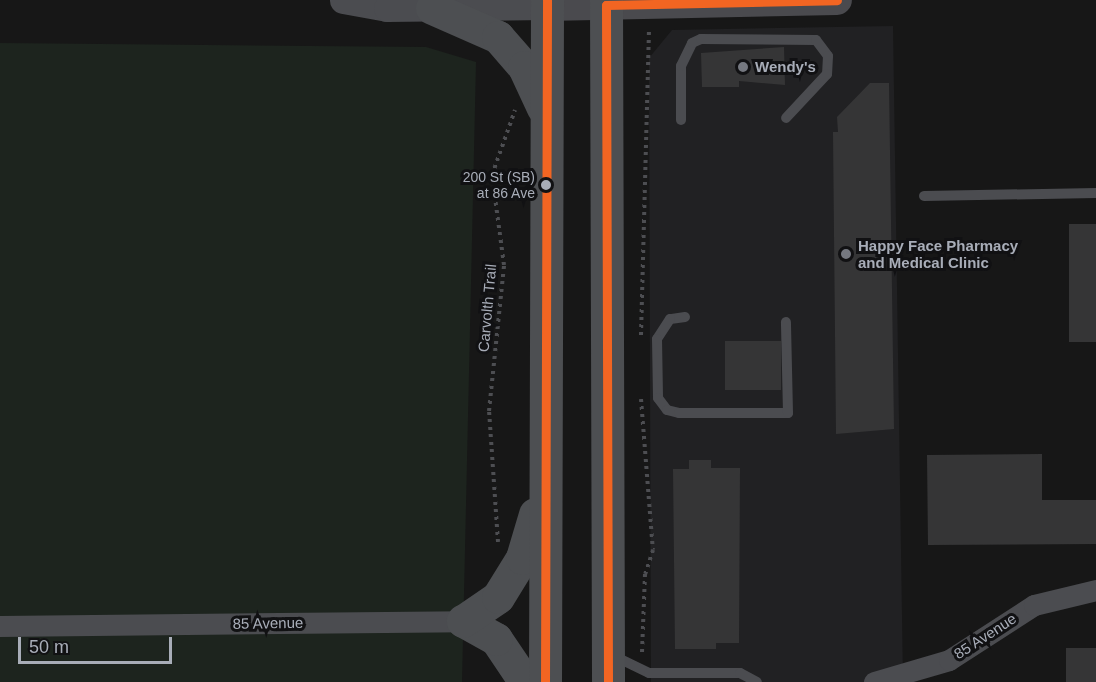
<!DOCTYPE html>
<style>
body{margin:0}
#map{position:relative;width:1096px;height:682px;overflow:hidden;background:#171717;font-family:Arial,sans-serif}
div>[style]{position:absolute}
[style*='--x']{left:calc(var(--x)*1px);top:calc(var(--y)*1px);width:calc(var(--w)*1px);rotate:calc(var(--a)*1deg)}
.built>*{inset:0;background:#212123}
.green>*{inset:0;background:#1d241e}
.building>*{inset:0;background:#353536;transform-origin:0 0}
.path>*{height:4px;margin-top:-2px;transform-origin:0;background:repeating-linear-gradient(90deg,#4d4e52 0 3px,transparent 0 7.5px)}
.service>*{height:10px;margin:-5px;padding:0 5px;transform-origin:5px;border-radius:5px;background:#4b4c50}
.minor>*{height:21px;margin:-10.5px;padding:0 10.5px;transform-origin:10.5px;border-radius:10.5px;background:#4b4c50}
.tertiary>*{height:27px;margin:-13.5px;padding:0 13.5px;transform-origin:13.5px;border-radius:13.5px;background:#4b4c50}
.secondary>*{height:30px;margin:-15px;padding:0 15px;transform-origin:15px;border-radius:15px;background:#4a4a4e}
.primary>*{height:33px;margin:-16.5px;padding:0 16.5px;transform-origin:16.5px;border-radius:16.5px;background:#4d4f52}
.bus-1>*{height:9px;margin:-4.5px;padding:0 4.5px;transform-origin:4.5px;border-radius:4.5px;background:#f26522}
.dots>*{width:16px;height:16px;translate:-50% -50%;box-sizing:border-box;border:3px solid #111113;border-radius:50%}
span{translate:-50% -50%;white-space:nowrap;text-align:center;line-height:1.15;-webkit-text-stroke:6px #111113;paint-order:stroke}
.bus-label{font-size:14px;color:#a8adb8}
.right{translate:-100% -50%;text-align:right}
.poi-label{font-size:15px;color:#a8adb8;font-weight:700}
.left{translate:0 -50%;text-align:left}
.street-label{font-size:15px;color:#a8adb8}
.scale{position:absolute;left:18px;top:637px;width:154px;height:27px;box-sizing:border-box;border:3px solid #a8adb8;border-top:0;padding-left:8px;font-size:18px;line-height:21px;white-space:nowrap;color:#a8adb8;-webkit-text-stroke:4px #111113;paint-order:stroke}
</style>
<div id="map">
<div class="built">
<div style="clip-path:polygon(893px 26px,903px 682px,651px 682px,649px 58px,672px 30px)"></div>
</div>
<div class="green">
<div style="clip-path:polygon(0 43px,426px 47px,476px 62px,462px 682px,0 682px)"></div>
</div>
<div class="building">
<div style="clip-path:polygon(784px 47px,785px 85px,739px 81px,739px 87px,702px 87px,701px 53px)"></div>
<div style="clip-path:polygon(870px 83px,889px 83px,894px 429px,836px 434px,833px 132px,838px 132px,837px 117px)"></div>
<div style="left:1096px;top:224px;width:118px;height:27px;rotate:90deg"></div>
<div style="left:781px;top:341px;width:49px;height:56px;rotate:90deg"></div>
<div style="clip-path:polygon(1042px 454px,1042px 500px,1096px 500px,1096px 544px,928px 545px,927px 455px)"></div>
<div style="clip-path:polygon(689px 460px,711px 460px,711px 468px,740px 468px,739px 643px,716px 643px,716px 649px,675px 649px,673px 469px,689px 469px)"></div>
<div style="left:1066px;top:648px;width:30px;height:34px"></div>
</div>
<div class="path">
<div style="--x:641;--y:335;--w:307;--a:-88.5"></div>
<div style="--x:641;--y:399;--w:151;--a:85.5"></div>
<div style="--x:653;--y:550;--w:25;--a:108"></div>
<div style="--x:645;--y:574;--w:79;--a:92.2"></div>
<div style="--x:498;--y:542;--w:131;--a:-93.9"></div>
<div style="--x:489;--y:411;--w:147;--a:-84.1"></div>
<div style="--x:504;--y:265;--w:91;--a:-97.6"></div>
<div style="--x:492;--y:175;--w:69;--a:-70.5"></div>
</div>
<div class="service">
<div style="--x:681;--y:120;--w:54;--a:-90"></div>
<div style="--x:681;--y:66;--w:25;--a:-64"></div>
<div style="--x:692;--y:43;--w:10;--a:-24"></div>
<div style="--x:701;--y:39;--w:115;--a:0.5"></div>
<div style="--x:816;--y:40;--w:20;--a:53"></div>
<div style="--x:828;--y:56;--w:18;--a:93"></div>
<div style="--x:827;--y:74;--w:60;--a:133"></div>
<div style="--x:924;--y:196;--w:172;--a:-1"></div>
<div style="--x:685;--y:317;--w:15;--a:172"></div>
<div style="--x:670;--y:319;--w:24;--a:123"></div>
<div style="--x:657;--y:339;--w:59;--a:89"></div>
<div style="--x:658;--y:398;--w:15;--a:53"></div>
<div style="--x:667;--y:410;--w:12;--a:14"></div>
<div style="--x:679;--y:413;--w:109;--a:0"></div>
<div style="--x:788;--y:413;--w:91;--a:-91.3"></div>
<div style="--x:614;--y:656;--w:39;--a:26"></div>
<div style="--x:649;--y:673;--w:91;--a:0"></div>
<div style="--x:740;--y:673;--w:19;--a:28"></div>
</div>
<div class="minor">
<div style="--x:0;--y:626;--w:463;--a:-0.6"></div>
<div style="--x:874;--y:682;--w:78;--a:-16.3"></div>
<div style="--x:949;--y:660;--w:101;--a:-32.9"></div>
<div style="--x:1034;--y:605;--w:64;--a:-13.6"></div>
</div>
<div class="tertiary">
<div style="--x:343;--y:0;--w:45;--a:10.3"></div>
<div style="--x:387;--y:8;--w:160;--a:-0.7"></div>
</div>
<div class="secondary">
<div style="--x:547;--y:6;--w:290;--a:-1.2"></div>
</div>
<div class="primary">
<div style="--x:606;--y:0;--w:682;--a:89.83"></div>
<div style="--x:432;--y:8;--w:72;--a:23.7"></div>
<div style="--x:498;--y:37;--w:40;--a:49"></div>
<div style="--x:524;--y:67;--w:45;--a:65.1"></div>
<div style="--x:525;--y:682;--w:52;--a:-124"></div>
<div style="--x:496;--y:639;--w:38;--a:-151"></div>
<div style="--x:463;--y:621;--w:42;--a:-34.4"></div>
<div style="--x:498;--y:597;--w:46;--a:-58.4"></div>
<div style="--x:522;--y:558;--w:46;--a:-73.5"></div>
<div style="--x:545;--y:682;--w:682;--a:-89.83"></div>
</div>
<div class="bus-1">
<div style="--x:545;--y:682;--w:682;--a:-89.83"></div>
<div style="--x:608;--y:682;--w:677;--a:-90.17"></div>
<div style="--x:606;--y:5;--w:231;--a:-1.2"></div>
</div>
<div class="dots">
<div style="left:743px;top:67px;background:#757880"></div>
<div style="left:546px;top:185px;background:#a8adb8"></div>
<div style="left:846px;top:254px;background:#757880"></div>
</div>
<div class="bus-label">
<span class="right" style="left:535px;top:185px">200 St (SB)<br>at 86 Ave</span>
</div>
<div class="poi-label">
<span class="left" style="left:755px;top:67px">Wendy's</span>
<span class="left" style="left:858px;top:254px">Happy Face Pharmacy<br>and Medical Clinic</span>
</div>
<div class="street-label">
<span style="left:487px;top:308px;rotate:-85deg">Carvolth Trail</span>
<span style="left:268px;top:623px;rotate:-1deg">85 Avenue</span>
<span style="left:985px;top:636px;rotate:-33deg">85 Avenue</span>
</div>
<div class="scale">50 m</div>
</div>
